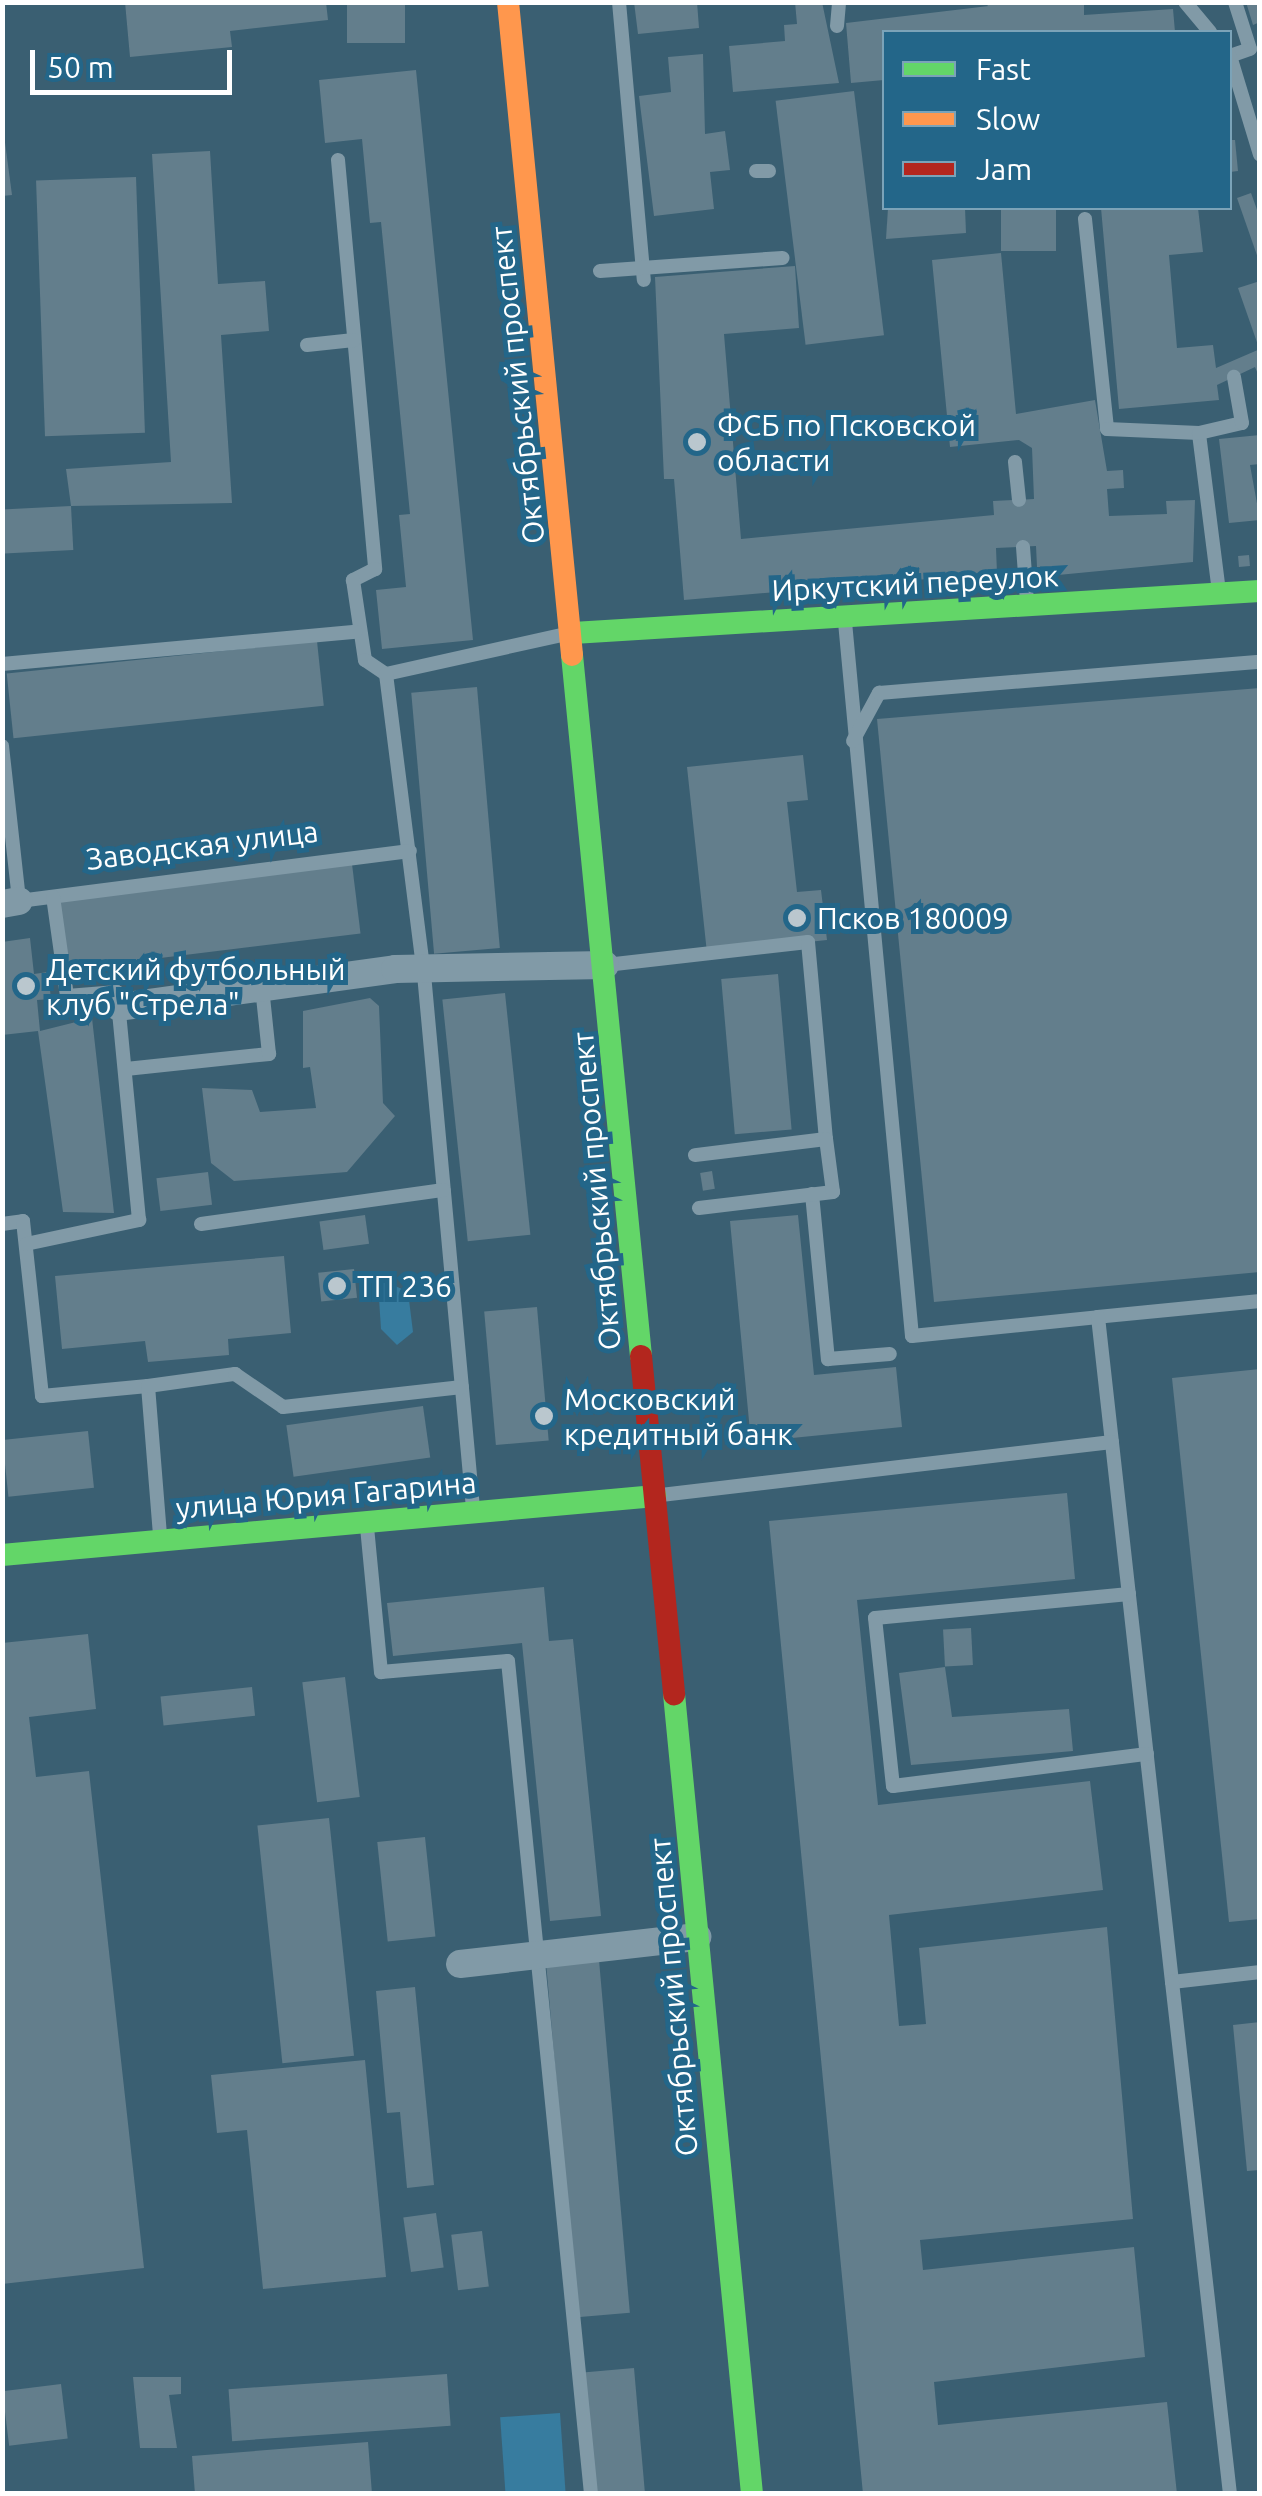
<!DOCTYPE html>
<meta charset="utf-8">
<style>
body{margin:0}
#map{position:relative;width:1262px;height:2496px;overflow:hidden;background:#3a5f72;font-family:Ubuntu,sans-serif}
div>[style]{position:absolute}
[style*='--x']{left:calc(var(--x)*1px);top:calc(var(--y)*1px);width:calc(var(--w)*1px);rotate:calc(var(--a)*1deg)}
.green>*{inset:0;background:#377c9f;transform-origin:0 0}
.building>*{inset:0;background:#637e8c;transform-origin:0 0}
.lane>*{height:14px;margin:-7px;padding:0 7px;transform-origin:7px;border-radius:7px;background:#819aa7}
.street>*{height:28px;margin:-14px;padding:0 14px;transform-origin:14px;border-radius:14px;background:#819aa7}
.fast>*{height:22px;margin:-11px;padding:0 11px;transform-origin:11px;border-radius:11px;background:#63d668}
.slow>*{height:22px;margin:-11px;padding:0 11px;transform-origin:11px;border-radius:11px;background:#ff974d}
.jam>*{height:22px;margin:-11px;padding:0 11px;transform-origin:11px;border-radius:11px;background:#b3261e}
.dots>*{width:28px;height:28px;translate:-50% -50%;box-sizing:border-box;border:5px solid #236689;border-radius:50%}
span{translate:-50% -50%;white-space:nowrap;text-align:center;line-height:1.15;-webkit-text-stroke:10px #236689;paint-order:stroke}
.street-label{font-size:30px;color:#fff}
.poi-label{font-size:30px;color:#fff}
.left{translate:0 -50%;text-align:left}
.frame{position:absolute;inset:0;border:5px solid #fff;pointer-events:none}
.legend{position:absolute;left:882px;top:30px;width:350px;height:180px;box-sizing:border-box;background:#236689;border:2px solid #7ba3b8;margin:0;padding:12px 18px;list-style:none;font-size:30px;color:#fff}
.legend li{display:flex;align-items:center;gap:20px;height:50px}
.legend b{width:50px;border:2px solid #7ba3b8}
.scale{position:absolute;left:30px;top:50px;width:202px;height:45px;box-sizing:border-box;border:5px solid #fff;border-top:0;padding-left:12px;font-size:30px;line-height:35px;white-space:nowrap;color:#fff;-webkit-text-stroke:8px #236689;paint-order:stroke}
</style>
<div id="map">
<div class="green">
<div style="clip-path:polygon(387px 1282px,408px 1292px,413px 1332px,397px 1345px,381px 1329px,378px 1283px)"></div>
<div style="left:560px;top:2413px;width:80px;height:60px;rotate:86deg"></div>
</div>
<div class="building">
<div style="clip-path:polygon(125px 2px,326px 2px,328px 20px,230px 31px,232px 47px,130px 57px)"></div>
<div style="left:347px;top:2px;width:58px;height:41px"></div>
<div style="clip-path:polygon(634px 2px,697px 2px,699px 28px,638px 34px)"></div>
<div style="clip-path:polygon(795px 2px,822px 2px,839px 83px,733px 92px,729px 46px,785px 41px,784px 25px,797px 24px)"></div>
<div style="clip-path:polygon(987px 2px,1022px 2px,1022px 5px,988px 8px)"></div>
<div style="clip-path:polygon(1022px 2px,1084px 2px,1084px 15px,1173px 9px,1175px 32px,884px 32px,884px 80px,851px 83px,846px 23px)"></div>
<div style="clip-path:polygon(1246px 2px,1260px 2px,1260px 22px,1253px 25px)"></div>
<div style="clip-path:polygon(703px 54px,705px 134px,725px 131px,730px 170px,710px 172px,714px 209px,654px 216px,639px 96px,671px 92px,668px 57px)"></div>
<div style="clip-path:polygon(416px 70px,473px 640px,382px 649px,376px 590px,406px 587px,399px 515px,410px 514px,381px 222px,370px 223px,362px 139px,325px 143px,319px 80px)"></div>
<div style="left:854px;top:91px;width:246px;height:79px;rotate:83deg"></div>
<div style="clip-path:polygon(2px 120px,12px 195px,2px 196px)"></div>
<div style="clip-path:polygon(1230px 140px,1235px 140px,1238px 171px,1230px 172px)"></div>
<div style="clip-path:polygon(210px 151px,218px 284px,265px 281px,269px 331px,221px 335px,232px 503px,71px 506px,66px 469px,171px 462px,152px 154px)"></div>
<div style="left:136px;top:177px;width:256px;height:100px;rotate:88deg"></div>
<div style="clip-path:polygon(1251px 193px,1260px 218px,1259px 261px,1237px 198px)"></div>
<div style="clip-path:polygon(888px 208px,965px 208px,966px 233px,886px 239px)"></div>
<div style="left:1001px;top:208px;width:55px;height:43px"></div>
<div style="clip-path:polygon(1101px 208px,1198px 208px,1203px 252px,1169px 255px,1177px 348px,1213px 345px,1216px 368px,1260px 349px,1260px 379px,1255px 367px,1217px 385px,1219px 400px,1119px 409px)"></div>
<div style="clip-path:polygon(1001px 253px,1016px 414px,1095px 400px,1107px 471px,1123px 470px,1124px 488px,1107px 489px,1109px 516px,1167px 514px,1166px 501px,1195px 500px,1193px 562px,1058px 575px,1058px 567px,1037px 567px,1036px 546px,996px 548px,997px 573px,684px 600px,674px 479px,664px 479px,655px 277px,795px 266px,799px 328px,724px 334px,741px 539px,994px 515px,993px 501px,1034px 499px,1032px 448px,1019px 440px,950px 447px,932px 260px)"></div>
<div style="clip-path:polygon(1260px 281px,1260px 348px,1259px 348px,1238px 288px)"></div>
<div style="clip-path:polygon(1260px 435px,1260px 464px,1250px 465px,1260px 520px,1229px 523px,1219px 439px)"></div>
<div style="left:71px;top:506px;width:44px;height:69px;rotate:87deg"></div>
<div style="left:1249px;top:555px;width:11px;height:11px;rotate:85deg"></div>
<div style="left:317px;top:641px;width:65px;height:312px;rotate:84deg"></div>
<div style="left:477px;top:687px;width:262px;height:66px;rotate:85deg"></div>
<div style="clip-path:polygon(1260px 688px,1260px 1272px,934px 1302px,877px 719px)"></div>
<div style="clip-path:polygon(803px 755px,808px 800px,787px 802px,797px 892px,821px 890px,827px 940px,707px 953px,687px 767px)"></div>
<div style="left:352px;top:864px;width:70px;height:296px;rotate:83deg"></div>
<div style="clip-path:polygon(30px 938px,34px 974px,48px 972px,51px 999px,37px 1000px,40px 1031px,92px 1018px,114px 1213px,63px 1212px,38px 1031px,2px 1035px,2px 942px)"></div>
<div style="left:778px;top:974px;width:156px;height:57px;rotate:85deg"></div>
<div style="left:505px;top:993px;width:243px;height:63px;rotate:84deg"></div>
<div style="clip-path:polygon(370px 998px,379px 1006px,383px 1103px,395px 1116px,347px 1172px,234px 1181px,211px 1163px,202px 1088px,252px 1090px,260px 1112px,316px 1108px,310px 1067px,303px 1068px,303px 1011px)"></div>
<div style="left:712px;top:1171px;width:18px;height:12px;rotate:81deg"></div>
<div style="left:208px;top:1172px;width:33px;height:52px;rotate:83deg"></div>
<div style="left:365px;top:1215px;width:29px;height:46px;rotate:82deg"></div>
<div style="clip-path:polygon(798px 1215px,814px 1375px,896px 1367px,902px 1427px,751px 1442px,730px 1221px)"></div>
<div style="clip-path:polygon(284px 1256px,291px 1333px,228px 1339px,229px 1355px,148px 1362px,145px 1341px,62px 1349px,55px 1276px)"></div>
<div style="left:354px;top:1269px;width:29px;height:36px;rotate:84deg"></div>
<div style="left:537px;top:1307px;width:134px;height:53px;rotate:85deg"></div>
<div style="clip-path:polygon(1260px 1369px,1260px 1919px,1229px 1922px,1172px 1378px)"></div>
<div style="left:423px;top:1406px;width:52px;height:138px;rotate:82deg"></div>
<div style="left:88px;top:1431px;width:57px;height:86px;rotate:84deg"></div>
<div style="clip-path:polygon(1067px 1493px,1075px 1579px,857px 1600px,878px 1805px,1090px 1781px,1103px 1890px,889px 1915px,899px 2026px,926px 2024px,919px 1948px,1107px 1927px,1133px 2219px,920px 2240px,923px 2270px,1134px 2247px,1145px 2357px,934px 2382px,938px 2425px,1167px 2402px,1177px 2494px,863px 2494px,769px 1521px)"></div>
<div style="clip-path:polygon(544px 1587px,549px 1641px,573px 1639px,601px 1916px,550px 1921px,522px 1643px,393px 1656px,387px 1603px)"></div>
<div style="left:971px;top:1628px;width:37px;height:28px;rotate:87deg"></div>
<div style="clip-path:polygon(88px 1634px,96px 1709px,29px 1717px,36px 1777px,89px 1771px,144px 2268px,2px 2284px,2px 1643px)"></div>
<div style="clip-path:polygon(945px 1667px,952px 1717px,1069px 1709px,1073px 1751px,911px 1765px,899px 1673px)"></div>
<div style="left:345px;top:1677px;width:121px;height:43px;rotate:83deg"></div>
<div style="left:252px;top:1687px;width:29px;height:92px;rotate:84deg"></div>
<div style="left:329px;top:1818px;width:239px;height:72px;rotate:84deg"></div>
<div style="left:425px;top:1837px;width:100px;height:48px;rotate:84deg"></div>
<div style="left:599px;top:1960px;width:354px;height:53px;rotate:85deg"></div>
<div style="clip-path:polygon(415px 1987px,434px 2185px,407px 2188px,400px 2112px,387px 2113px,376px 1991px)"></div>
<div style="clip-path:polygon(1260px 2022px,1260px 2170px,1247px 2171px,1233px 2025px)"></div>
<div style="clip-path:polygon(365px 2060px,386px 2277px,263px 2289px,247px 2130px,217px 2133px,211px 2075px)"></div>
<div style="left:436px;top:2213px;width:55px;height:33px;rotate:82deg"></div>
<div style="left:482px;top:2231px;width:56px;height:31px;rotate:83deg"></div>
<div style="left:634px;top:2368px;width:127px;height:51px;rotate:85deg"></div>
<div style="left:447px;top:2374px;width:52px;height:219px;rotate:86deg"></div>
<div style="clip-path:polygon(133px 2377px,181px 2377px,181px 2394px,169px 2395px,177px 2448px,140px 2448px)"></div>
<div style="left:61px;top:2384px;width:55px;height:59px;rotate:83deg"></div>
<div style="clip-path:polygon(368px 2442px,372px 2494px,195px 2494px,192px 2456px)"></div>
</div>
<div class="lane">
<div style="--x:619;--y:2;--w:279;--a:84.9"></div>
<div style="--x:1185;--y:2;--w:39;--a:50"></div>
<div style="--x:1235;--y:2;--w:49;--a:72.3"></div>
<div style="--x:1250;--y:49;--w:21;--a:161"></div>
<div style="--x:1230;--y:56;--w:103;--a:73.1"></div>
<div style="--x:837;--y:26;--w:24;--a:-85"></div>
<div style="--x:338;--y:160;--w:411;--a:84.8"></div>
<div style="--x:375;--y:569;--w:25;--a:153"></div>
<div style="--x:353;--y:580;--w:81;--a:81.5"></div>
<div style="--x:365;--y:660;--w:25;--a:34"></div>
<div style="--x:386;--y:674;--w:184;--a:-12.5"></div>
<div style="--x:756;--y:171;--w:13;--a:0"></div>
<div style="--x:1085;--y:219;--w:211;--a:84"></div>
<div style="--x:1107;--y:429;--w:92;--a:2.5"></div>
<div style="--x:600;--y:271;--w:183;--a:-4.1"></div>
<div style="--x:307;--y:345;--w:47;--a:-6.1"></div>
<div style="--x:1015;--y:462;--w:38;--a:84"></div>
<div style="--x:1023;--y:547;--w:54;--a:85.8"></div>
<div style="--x:1219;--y:592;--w:160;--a:-97.2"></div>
<div style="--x:1199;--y:433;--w:44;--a:-13.1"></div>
<div style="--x:1242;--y:423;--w:47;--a:-99.9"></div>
<div style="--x:845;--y:622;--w:717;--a:84.64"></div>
<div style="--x:912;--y:1336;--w:187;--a:-5.8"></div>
<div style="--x:2;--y:664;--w:355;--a:-5.2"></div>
<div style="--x:386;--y:674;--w:302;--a:82.8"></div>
<div style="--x:424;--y:974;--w:536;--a:84.76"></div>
<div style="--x:853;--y:741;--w:55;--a:-61.6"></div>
<div style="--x:879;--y:693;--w:382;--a:-4.7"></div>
<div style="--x:2;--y:746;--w:156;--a:83.7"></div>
<div style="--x:19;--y:901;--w:394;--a:-7.3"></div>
<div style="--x:606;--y:965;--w:203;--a:-6.5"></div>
<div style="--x:808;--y:942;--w:198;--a:84.8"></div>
<div style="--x:826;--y:1139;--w:132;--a:173"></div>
<div style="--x:126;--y:1069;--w:144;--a:-6"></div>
<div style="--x:269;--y:1054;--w:67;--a:-96"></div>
<div style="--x:812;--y:1194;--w:166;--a:84.5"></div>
<div style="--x:828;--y:1359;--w:62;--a:-4.6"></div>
<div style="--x:699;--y:1208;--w:135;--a:-6.8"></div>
<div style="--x:833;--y:1192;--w:53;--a:-97.5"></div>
<div style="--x:2;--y:1224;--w:21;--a:-8"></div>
<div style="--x:23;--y:1221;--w:176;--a:83.8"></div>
<div style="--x:42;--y:1396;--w:106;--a:-5.4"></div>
<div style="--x:148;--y:1386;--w:150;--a:85.4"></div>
<div style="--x:201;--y:1224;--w:245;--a:-8"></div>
<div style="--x:26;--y:1244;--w:116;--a:-12"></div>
<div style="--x:139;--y:1220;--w:229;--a:-95.5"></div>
<div style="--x:117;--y:992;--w:50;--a:175.4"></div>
<div style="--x:67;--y:996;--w:100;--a:-98"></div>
<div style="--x:1260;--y:1301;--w:163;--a:174.4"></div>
<div style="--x:1098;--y:1317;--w:669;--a:83.65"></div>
<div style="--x:1172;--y:1982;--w:89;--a:-6.5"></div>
<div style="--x:148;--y:1386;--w:88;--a:-7.9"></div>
<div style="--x:235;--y:1374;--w:58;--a:34.5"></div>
<div style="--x:283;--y:1407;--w:180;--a:-6.4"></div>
<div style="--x:661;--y:1495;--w:454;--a:-6.7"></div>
<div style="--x:367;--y:1527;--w:146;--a:84.5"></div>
<div style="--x:381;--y:1672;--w:127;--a:-5"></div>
<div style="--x:508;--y:1661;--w:837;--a:84.31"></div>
<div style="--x:1129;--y:1594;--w:255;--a:174.6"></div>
<div style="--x:875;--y:1618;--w:169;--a:83.9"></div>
<div style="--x:893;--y:1786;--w:256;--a:-7.2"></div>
<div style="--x:1172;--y:1982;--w:515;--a:83.54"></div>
</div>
<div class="street">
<div style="--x:2;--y:904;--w:17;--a:-10"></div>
<div style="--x:119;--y:1007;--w:279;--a:-7.8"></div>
<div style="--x:395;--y:969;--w:210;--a:-1.1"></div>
<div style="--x:460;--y:1964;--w:239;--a:-6.5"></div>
</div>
<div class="fast">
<div style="--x:573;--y:633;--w:688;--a:-3.5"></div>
<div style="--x:572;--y:655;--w:704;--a:84.38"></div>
<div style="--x:2;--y:1555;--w:656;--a:-5.16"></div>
<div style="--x:674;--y:1694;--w:804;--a:84.43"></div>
</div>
<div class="slow">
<div style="--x:508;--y:2;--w:656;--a:84.4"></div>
</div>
<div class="jam">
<div style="--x:641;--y:1356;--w:340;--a:84.4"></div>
</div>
<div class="dots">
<div style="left:697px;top:442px;background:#bac7ce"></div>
<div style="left:797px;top:918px;background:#bac7ce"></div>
<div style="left:26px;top:986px;background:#bac7ce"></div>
<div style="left:337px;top:1286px;background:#bac7ce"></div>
<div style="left:544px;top:1416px;background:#bac7ce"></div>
</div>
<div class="street-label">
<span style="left:517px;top:385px;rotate:-96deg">Октябрьский проспект</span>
<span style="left:915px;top:583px;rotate:-3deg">Иркутский переулок</span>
<span style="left:202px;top:845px;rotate:-7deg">Заводская улица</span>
<span style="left:596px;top:1191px;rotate:-95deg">Октябрьский проспект</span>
<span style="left:326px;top:1495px;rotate:-5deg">улица Юрия Гагарина</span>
<span style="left:673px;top:1997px;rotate:-95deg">Октябрьский проспект</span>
</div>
<div class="poi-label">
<span class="left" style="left:717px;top:442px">ФСБ по Псковской<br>области</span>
<span class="left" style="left:817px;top:918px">Псков 180009</span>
<span class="left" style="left:46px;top:986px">Детский футбольный<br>клуб "Стрела"</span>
<span class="left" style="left:357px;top:1286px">ТП 236</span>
<span class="left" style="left:564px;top:1416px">Московский<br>кредитный банк</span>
</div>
<div class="frame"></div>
<ul class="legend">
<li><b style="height:12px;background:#63d668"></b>Fast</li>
<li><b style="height:12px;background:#ff974d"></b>Slow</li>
<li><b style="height:12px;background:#b3261e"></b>Jam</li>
</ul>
<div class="scale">50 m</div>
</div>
